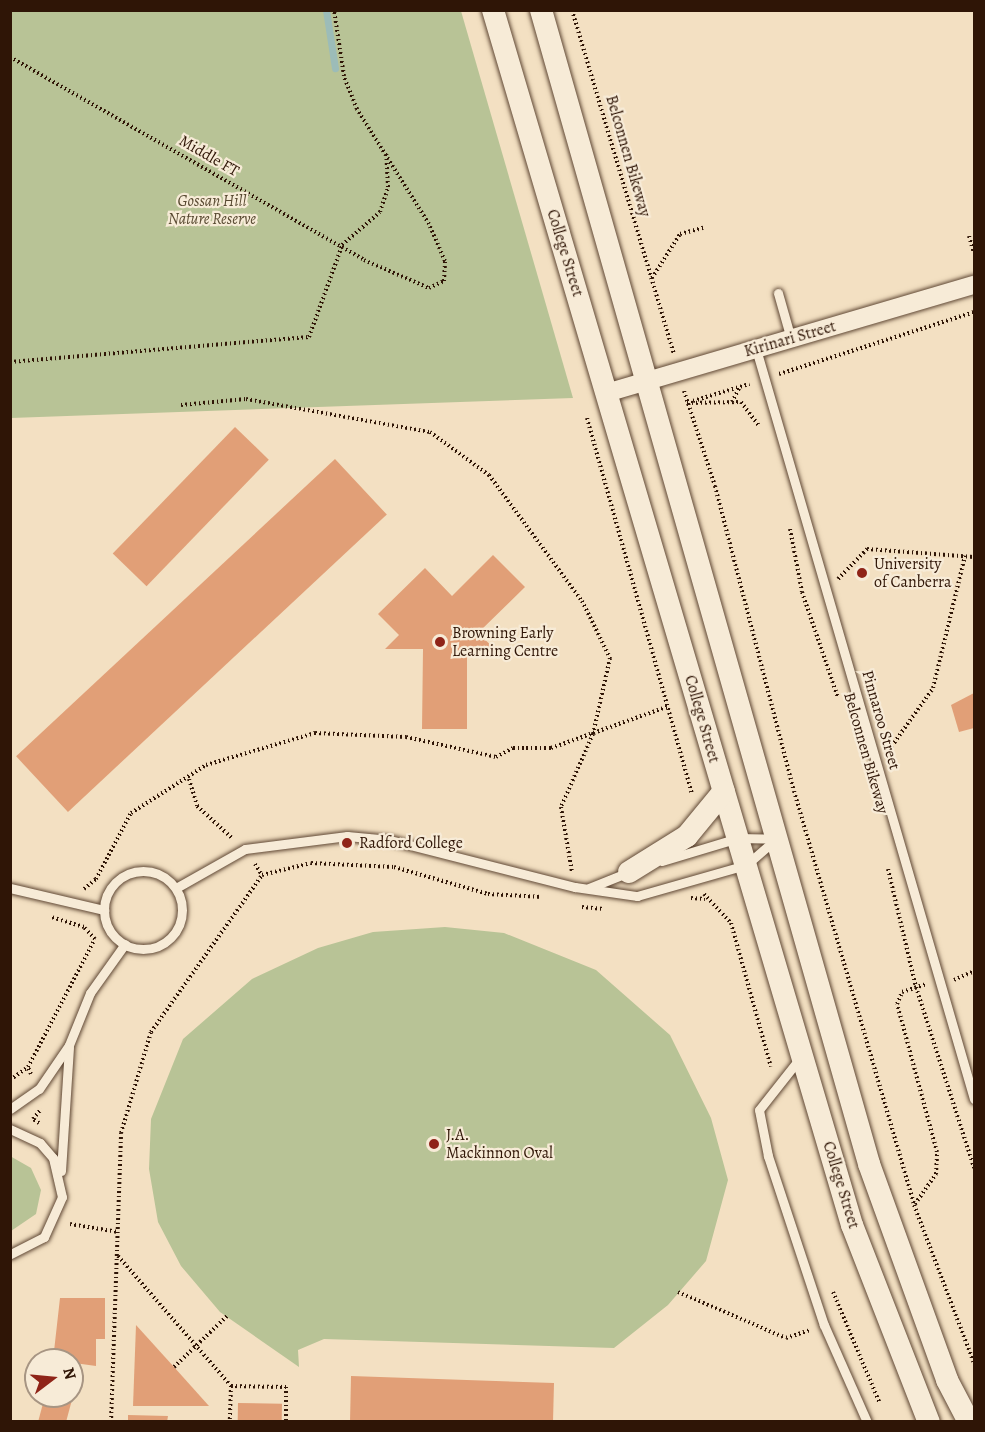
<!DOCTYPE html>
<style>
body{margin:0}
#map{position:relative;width:985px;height:1432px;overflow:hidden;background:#f3e0c2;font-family:Alegreya,serif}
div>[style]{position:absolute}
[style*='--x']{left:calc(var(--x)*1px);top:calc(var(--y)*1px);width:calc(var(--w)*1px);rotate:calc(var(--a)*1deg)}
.green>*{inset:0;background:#b8c396}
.stream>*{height:7px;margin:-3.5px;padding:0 3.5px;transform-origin:3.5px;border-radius:3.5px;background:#9cbcb8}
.building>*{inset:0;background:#e19f77;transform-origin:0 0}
.path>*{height:4px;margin-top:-2px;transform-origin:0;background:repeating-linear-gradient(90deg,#2f1506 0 1.5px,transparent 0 4.5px)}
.roads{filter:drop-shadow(0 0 2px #604835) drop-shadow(0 0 2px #604835)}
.service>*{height:9px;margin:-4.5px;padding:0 4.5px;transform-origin:4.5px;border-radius:4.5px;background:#f7ebd7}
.service>.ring{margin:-4.5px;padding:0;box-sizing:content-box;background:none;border:9px solid #f7ebd7;border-radius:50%}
.minor>*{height:18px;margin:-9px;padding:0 9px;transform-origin:9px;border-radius:9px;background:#f7ebd7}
.tertiary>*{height:22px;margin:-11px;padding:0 11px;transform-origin:11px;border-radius:11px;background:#f7ebd7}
.dots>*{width:16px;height:16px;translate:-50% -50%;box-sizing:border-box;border:3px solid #f7ebd7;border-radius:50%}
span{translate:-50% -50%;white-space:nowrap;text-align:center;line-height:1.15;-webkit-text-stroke:4.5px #f7ebd7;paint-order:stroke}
.street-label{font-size:16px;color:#2f1506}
.park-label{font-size:16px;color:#584931;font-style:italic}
.poi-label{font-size:16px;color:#2f1506}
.left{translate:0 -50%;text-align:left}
.frame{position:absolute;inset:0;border:12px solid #2f1506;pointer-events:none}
.north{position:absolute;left:24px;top:1348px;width:60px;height:60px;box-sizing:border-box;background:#f7ebd7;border:2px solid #a79583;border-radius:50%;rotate:74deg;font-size:16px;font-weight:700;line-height:24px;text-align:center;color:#2f1506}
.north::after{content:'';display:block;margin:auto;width:21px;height:27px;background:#8f2418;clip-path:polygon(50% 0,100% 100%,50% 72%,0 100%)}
</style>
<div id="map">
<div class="green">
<div style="clip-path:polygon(10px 11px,461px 11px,573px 398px,11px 418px)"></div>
<div style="clip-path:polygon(445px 927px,504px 933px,596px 970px,670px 1035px,711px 1118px,728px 1180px,706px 1261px,668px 1305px,614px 1348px,324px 1339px,298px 1350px,299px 1367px,220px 1312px,181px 1266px,158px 1222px,149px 1169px,151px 1119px,183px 1039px,252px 979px,318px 948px,373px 932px)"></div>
<div style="clip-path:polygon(10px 1156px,31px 1168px,41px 1190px,36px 1214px,11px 1231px)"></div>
</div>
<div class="stream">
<div style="--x:326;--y:10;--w:59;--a:81.2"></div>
</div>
<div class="building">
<div style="left:235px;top:427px;width:47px;height:176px;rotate:44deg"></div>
<div style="left:335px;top:459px;width:76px;height:436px;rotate:47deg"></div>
<div style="clip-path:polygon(493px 555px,525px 587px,478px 633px,498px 652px,467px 652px,467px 729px,422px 729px,423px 649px,385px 649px,399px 635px,378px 614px,425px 568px,452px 596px)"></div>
<div style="clip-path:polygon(974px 693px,974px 728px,959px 732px,951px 705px)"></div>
<div style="clip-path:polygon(60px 1298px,105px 1298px,105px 1339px,96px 1339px,96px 1366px,53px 1360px)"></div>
<div style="clip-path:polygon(136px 1325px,174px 1367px,209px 1406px,133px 1406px)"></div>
<div style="clip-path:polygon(351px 1376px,554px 1383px,553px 1422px,350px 1422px)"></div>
<div style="clip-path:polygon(45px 1396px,73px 1396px,66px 1422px,38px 1422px)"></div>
<div style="left:238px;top:1403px;width:44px;height:19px;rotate:1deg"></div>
<div style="clip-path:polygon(128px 1415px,168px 1416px,167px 1422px,128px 1422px)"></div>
</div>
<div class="path">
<div style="--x:572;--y:10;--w:359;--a:73.5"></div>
<div style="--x:10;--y:57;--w:408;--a:29.8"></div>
<div style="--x:364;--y:260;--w:71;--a:23.3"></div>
<div style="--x:429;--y:288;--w:17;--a:-25"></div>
<div style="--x:444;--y:281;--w:20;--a:-87"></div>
<div style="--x:445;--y:261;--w:40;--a:-113.4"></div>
<div style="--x:429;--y:224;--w:136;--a:-122.1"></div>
<div style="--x:357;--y:109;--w:35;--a:-112"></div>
<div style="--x:344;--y:76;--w:67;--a:-98.6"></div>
<div style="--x:969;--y:236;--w:18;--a:74"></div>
<div style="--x:342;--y:245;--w:50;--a:-41"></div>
<div style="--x:380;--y:212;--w:26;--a:-72"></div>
<div style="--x:388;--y:187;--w:36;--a:-93"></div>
<div style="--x:652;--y:278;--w:52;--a:-57.5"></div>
<div style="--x:680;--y:234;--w:24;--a:-15"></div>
<div style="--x:10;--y:362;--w:300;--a:-4.8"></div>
<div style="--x:309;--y:337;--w:97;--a:-70.1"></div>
<div style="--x:779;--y:374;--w:205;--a:-17.6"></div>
<div style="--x:684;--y:391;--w:100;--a:71.9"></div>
<div style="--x:715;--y:486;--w:315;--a:75.5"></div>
<div style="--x:794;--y:791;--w:431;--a:73.8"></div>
<div style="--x:914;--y:1205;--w:169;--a:69.2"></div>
<div style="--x:693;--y:401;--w:59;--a:-16.9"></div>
<div style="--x:732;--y:402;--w:16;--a:-63"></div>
<div style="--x:687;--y:403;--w:54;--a:-1.1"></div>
<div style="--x:741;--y:402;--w:31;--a:53"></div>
<div style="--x:181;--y:405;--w:65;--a:-5.3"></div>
<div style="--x:246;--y:399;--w:187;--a:10.2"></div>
<div style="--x:430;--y:432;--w:73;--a:36.1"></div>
<div style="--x:489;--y:475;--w:157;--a:53.6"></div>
<div style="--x:582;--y:601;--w:64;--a:63.8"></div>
<div style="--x:610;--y:658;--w:78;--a:102.6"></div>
<div style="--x:593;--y:734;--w:80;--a:113.7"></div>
<div style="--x:561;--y:807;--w:66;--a:80.4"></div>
<div style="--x:587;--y:418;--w:391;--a:74.4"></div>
<div style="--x:790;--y:529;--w:64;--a:79.2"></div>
<div style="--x:802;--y:592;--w:112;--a:71.2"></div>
<div style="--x:838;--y:579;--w:42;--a:-46"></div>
<div style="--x:867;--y:549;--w:107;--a:4.3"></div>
<div style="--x:889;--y:750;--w:76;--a:-54.6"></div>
<div style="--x:933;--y:688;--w:136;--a:-76.4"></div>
<div style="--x:189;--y:779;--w:28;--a:73"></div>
<div style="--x:197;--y:806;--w:47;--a:42.4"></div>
<div style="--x:255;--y:864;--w:13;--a:58"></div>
<div style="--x:262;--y:875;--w:50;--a:-13.8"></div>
<div style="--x:311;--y:863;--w:83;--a:2.8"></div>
<div style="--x:394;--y:867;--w:98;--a:16"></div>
<div style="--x:488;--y:894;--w:54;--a:3.2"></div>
<div style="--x:888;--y:869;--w:121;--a:76.7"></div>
<div style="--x:916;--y:987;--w:190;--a:72.2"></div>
<div style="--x:84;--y:889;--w:16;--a:-40"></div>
<div style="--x:96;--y:879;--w:75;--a:-62.1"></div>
<div style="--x:131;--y:813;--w:89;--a:-32.6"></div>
<div style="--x:206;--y:765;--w:114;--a:-16.4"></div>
<div style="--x:315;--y:733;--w:91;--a:2.5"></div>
<div style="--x:406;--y:737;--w:92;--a:12.5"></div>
<div style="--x:496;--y:757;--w:19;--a:-28"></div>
<div style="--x:513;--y:748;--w:38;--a:0"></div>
<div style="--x:551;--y:748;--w:123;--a:-19.5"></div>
<div style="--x:704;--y:894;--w:40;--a:47"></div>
<div style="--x:731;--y:923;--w:149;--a:74.5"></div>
<div style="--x:691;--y:898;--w:14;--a:4"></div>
<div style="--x:582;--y:907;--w:22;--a:5"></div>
<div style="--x:954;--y:980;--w:22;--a:-24"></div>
<div style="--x:31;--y:1074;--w:8;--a:-113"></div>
<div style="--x:28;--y:1067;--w:144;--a:-62.4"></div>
<div style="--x:95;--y:939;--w:16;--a:-133"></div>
<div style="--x:84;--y:927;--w:34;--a:-163"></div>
<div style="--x:10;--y:1080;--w:22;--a:-36"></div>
<div style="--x:39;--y:1123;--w:7;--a:-146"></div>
<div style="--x:33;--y:1119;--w:13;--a:-51"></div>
<div style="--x:915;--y:1204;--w:37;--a:-55"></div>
<div style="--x:936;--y:1174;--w:22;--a:-87"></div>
<div style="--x:937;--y:1152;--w:153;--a:-105.1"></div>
<div style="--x:897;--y:1004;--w:13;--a:-67"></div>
<div style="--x:902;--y:992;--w:25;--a:-18"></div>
<div style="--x:70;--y:1224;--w:49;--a:9.5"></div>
<div style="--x:118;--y:1256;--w:172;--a:49"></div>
<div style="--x:231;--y:1386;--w:36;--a:92"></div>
<div style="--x:678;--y:1292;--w:117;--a:23.1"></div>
<div style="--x:786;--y:1338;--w:26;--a:-18"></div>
<div style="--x:833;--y:1292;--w:121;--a:67.2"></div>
<div style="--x:174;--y:1367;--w:74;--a:-43.9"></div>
<div style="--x:231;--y:1386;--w:55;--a:1"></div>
<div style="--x:286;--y:1387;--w:35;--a:90"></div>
<div style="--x:111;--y:1422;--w:289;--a:-88"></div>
<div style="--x:121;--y:1133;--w:105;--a:-73.5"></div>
<div style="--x:151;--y:1032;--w:192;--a:-54.7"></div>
</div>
<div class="roads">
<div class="service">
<div style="--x:778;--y:293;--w:48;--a:74.2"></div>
<div style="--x:756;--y:349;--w:781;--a:73.79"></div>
<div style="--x:662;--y:861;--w:79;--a:-16.8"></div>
<div style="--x:738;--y:838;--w:39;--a:1"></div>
<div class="ring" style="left:104px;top:871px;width:69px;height:69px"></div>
<div style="--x:10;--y:888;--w:97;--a:13.2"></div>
<div style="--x:176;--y:888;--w:79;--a:-29.5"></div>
<div style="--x:245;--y:849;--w:103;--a:-7.3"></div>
<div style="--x:347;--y:836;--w:43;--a:5.3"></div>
<div style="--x:390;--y:840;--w:191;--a:14.3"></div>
<div style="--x:575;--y:887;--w:63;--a:8.3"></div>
<div style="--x:637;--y:896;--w:113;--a:-15.9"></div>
<div style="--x:746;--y:865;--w:38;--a:-41"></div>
<div style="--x:589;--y:888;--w:43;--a:-21.8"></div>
<div style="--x:800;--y:1058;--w:66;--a:128.3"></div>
<div style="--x:759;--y:1110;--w:47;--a:78.9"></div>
<div style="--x:768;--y:1156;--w:178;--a:71.7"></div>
<div style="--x:824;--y:1325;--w:106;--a:66.1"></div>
<div style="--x:10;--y:1109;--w:35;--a:-35"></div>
<div style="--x:39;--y:1089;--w:53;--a:-55.7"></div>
<div style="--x:69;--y:1045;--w:56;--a:-68"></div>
<div style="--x:90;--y:993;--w:60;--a:-54.5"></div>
<div style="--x:10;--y:1129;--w:33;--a:25"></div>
<div style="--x:40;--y:1143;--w:20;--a:49"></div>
<div style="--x:53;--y:1158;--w:40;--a:77"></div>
<div style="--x:62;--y:1197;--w:44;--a:114.2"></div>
<div style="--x:44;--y:1237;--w:38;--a:153"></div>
<div style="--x:61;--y:1171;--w:124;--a:-86.3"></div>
</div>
<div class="minor">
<div style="--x:606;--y:393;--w:384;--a:-16.4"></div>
</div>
<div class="tertiary">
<div style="--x:493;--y:10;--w:1267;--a:73.54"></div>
<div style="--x:852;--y:1225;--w:212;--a:68.7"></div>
<div style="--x:541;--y:10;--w:1200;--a:74.13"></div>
<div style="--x:869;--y:1164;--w:230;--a:70.1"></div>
<div style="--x:947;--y:1380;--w:47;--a:62.4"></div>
<div style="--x:629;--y:872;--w:68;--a:-31.8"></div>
<div style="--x:687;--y:836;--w:58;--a:-50.6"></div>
</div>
</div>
<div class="dots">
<div style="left:862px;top:573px;background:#8f2418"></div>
<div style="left:440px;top:642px;background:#8f2418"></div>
<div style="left:347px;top:843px;background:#8f2418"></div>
<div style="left:434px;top:1144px;background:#8f2418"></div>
</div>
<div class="street-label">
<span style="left:209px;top:156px;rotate:30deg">Middle FT</span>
<span style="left:628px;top:156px;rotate:74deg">Belconnen Bikeway</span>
<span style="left:565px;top:253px;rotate:73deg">College Street</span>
<span style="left:790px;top:339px;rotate:-16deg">Kirinari Street</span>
<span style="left:702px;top:719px;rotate:74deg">College Street</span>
<span style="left:881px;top:720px;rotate:74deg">Pinnaroo Street</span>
<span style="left:866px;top:753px;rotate:74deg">Belconnen Bikeway</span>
<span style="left:841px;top:1185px;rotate:73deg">College Street</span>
</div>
<div class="park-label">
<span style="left:212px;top:210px">Gossan Hill<br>Nature Reserve</span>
</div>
<div class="poi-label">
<span class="left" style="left:874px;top:573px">University<br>of Canberra</span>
<span class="left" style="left:452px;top:642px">Browning Early<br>Learning Centre</span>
<span class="left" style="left:359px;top:843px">Radford College</span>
<span class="left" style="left:446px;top:1144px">J.A.<br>Mackinnon Oval</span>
</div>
<div class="frame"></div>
<div class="north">N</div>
</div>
